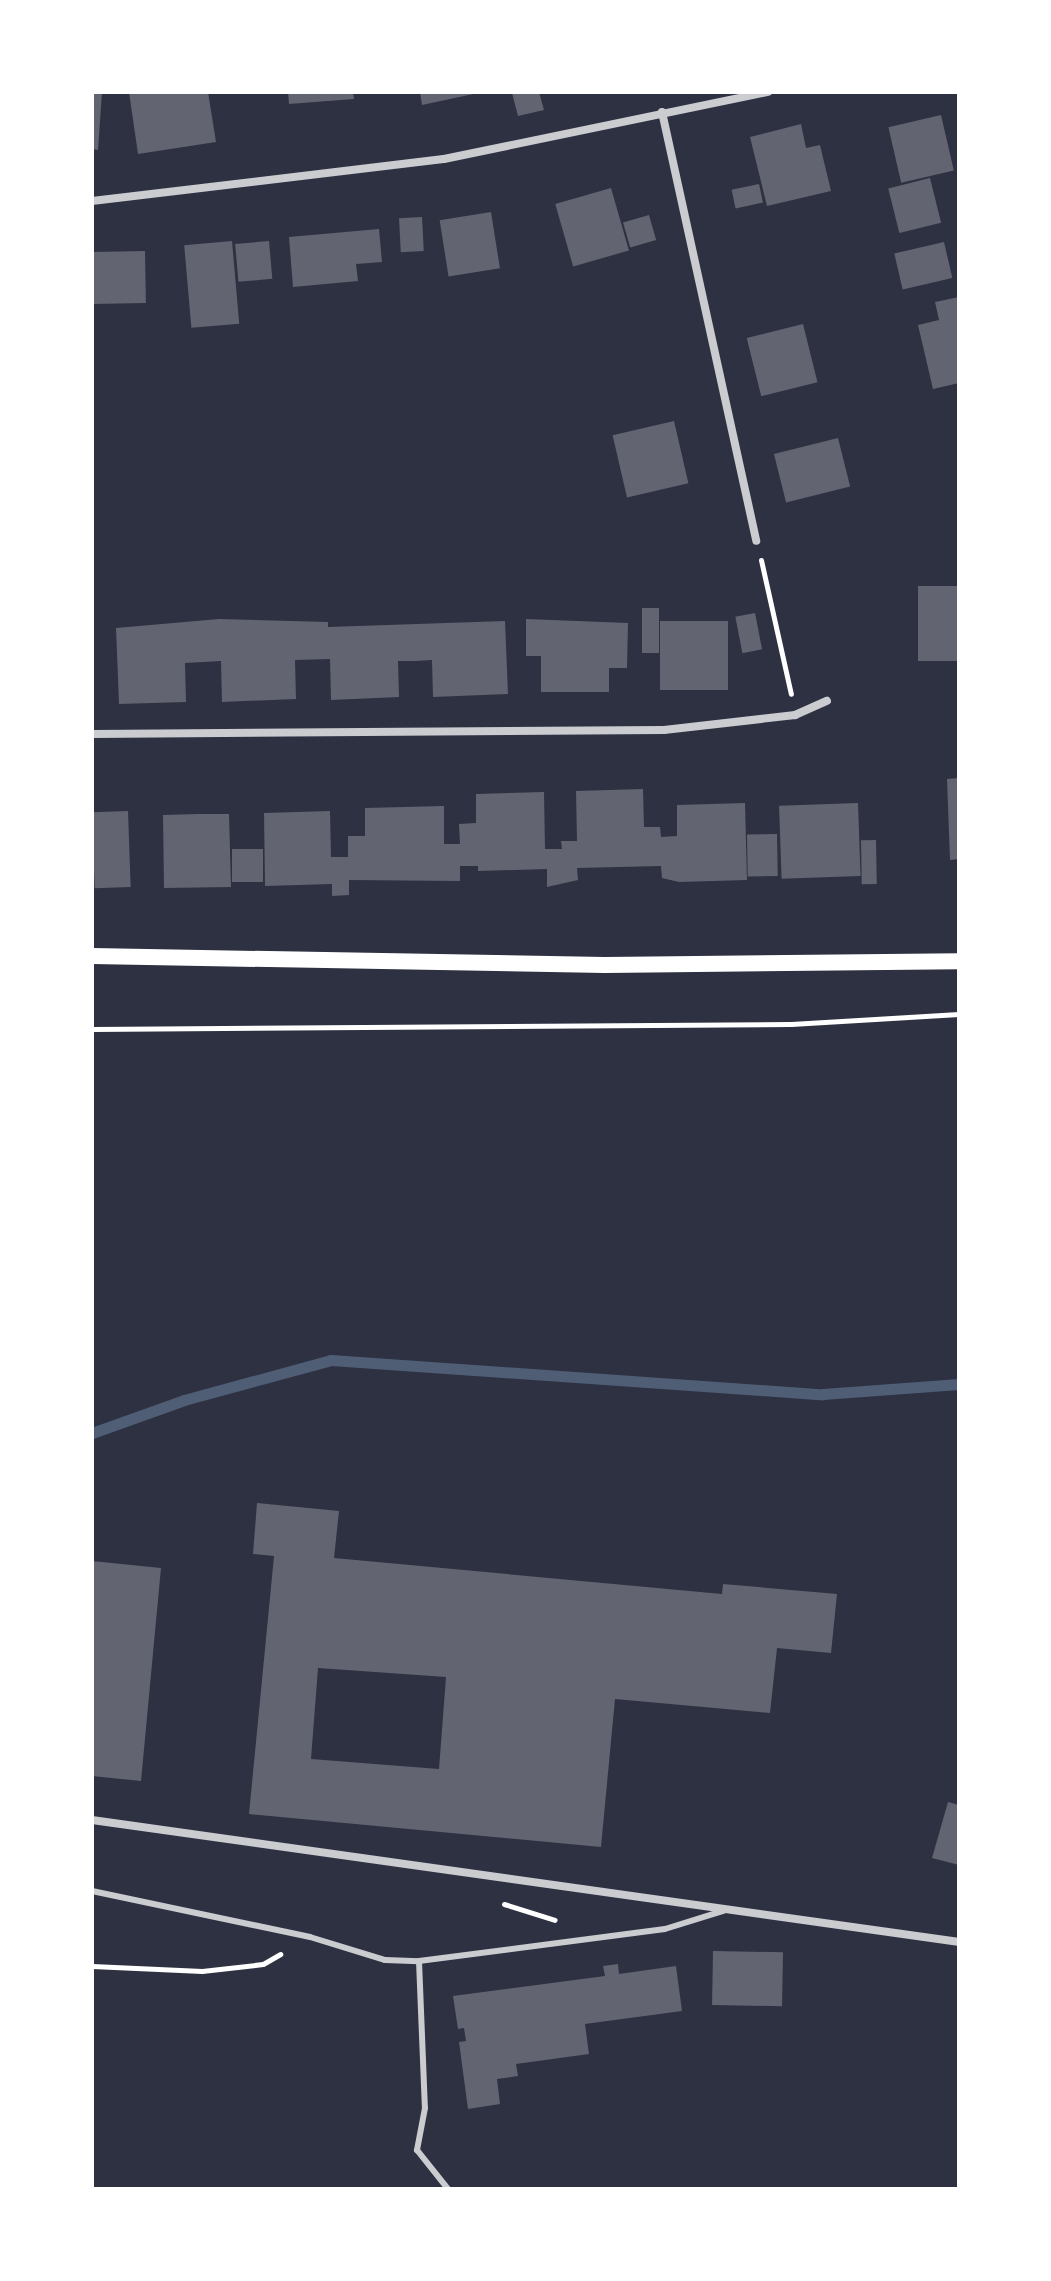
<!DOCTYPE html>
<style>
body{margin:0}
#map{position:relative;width:1051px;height:2281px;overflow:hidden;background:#2d3142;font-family:Manrope,sans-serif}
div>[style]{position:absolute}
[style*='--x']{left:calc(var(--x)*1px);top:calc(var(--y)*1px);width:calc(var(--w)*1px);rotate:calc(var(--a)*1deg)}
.stream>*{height:11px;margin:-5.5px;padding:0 5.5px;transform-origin:5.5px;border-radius:5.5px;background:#4f5d75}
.building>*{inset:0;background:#626471;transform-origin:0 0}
.path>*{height:5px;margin:-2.5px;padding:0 2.5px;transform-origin:2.5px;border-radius:2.5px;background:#fff}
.service>*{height:6px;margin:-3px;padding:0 3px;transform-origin:3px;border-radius:3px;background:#caccd0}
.minor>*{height:8px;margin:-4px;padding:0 4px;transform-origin:4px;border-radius:4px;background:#caccd0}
.secondary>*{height:16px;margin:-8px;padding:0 8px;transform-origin:8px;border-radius:8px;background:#fff}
span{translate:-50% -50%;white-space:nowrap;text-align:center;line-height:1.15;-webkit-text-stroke:8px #fff;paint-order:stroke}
.frame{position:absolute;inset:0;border:94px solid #fff;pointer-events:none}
</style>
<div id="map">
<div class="stream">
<div style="--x:92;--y:1433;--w:98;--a:-19.7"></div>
<div style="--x:184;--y:1400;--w:152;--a:-15.2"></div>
<div style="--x:331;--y:1360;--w:493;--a:4"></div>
<div style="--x:823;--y:1394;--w:136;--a:-4.2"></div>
</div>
<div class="building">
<div style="clip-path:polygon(92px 92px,102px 92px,98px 150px,92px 149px)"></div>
<div style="clip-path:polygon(129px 92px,208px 92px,216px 142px,138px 154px)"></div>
<div style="clip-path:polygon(288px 92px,353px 92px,354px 99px,289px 104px)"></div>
<div style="clip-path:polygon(420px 92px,477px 92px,478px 93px,422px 105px)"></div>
<div style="clip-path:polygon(539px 92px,544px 110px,518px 116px,512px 93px)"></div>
<div style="left:941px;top:115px;width:57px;height:54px;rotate:77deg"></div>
<div style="clip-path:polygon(801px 124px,806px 148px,820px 145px,831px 191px,767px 206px,750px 137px)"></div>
<div style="left:930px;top:178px;width:46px;height:43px;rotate:76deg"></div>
<div style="left:759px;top:184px;width:19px;height:28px;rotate:78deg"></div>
<div style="left:611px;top:188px;width:65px;height:58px;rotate:74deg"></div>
<div style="left:491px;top:212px;width:57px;height:52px;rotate:81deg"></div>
<div style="left:649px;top:215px;width:26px;height:27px;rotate:74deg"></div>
<div style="left:422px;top:217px;width:34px;height:23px;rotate:87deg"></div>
<div style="clip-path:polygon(379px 229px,382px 262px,356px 264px,358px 281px,293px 287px,289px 237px)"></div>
<div style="left:232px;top:241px;width:83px;height:48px;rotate:85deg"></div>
<div style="left:269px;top:241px;width:38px;height:34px;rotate:85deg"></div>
<div style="left:944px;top:242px;width:37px;height:51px;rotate:77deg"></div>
<div style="left:145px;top:251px;width:52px;height:53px;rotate:89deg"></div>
<div style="clip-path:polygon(959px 297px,959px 383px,933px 389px,918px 325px,939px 320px,935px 302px)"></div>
<div style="left:803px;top:324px;width:60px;height:58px;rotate:76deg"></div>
<div style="left:674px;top:421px;width:64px;height:63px;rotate:77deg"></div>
<div style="left:838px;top:438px;width:50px;height:66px;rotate:76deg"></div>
<div style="left:959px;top:586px;width:75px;height:41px;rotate:90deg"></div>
<div style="left:642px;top:608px;width:17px;height:45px"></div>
<div style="left:755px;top:613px;width:37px;height:20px;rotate:79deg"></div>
<div style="clip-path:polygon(219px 619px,328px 622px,328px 627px,505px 621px,508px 694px,433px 697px,432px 660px,415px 661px,398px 661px,399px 697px,331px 700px,330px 659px,295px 660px,296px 699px,222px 702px,221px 661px,185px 663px,186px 702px,119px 704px,116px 628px)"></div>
<div style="clip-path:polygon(526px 619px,628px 623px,627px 668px,609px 668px,609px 692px,541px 692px,541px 656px,526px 656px)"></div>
<div style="left:660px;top:621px;width:68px;height:69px"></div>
<div style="clip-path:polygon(959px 778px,959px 859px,950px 860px,947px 779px)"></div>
<div style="clip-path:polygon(643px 789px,644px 827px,660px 827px,661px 837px,677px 836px,677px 805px,745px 803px,747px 880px,679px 882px,662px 878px,661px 866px,577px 868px,578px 880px,547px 887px,547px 869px,478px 871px,478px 866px,460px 866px,460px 881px,349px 880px,349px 895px,332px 896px,332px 884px,265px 886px,264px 813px,330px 811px,331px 857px,348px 857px,348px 836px,365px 836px,365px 808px,444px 806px,444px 844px,460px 844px,459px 824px,476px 823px,476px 794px,544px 792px,545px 849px,562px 849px,561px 841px,577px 841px,576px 791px)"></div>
<div style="left:858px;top:803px;width:73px;height:79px;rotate:88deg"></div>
<div style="left:128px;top:811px;width:76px;height:36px;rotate:88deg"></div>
<div style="clip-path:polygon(197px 814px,229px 814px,231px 887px,164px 888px,163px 815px)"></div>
<div style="left:777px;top:834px;width:42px;height:30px;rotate:89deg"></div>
<div style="left:876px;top:840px;width:44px;height:15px;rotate:89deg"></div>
<div style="left:263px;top:849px;width:33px;height:31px;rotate:90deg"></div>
<div style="clip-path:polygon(evenodd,257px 1503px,339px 1511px,334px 1558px,722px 1594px,723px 1584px,837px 1594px,831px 1653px,777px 1648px,770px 1713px,615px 1699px,601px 1847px,249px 1814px,274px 1556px,253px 1554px,257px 1503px,318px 1668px,446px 1677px,439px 1769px,311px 1759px,318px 1668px)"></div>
<div style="clip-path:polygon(92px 1561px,161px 1568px,141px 1781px,92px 1776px)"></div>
<div style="clip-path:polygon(948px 1802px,959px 1805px,959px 1865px,932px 1858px)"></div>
<div style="left:713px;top:1951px;width:70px;height:54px;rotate:1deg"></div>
<div style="clip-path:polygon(618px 1964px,619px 1974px,676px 1966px,682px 2011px,585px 2024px,589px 2054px,516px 2064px,518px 2076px,497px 2079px,500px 2104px,468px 2109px,459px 2042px,466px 2041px,464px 2028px,458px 2029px,453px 1996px,605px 1976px,603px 1966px)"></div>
</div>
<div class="path">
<div style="--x:761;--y:560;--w:137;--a:77.4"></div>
<div style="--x:92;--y:1029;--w:699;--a:-0.41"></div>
<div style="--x:791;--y:1024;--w:168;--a:-3.4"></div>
<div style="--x:504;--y:1904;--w:53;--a:17.4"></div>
<div style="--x:92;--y:1966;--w:110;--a:2.6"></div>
<div style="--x:202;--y:1971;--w:61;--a:-6.5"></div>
<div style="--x:263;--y:1964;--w:20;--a:-30"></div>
</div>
<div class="service">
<div style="--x:92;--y:1891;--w:223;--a:11.9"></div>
<div style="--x:310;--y:1937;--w:78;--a:17"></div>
<div style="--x:385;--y:1960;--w:34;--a:2"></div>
<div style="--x:419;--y:1961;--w:248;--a:-7.4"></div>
<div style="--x:665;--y:1929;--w:61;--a:-17.2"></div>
<div style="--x:419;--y:1961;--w:147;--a:87.7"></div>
<div style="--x:425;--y:2108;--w:43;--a:100.8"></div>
<div style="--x:417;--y:2150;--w:50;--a:51.5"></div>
</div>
<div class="minor">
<div style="--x:662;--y:112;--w:439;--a:77.6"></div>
<div style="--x:92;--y:201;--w:354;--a:-6.8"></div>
<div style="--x:444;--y:159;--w:331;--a:-11.7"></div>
<div style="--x:92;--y:734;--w:572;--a:-0.4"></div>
<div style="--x:664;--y:730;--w:132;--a:-6.5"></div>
<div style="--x:795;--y:715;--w:35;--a:-24"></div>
<div style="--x:92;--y:1820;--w:876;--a:8.01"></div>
</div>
<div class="secondary">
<div style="--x:92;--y:956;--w:513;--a:1.01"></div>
<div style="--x:605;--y:965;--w:354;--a:-0.6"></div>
</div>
<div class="frame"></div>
</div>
